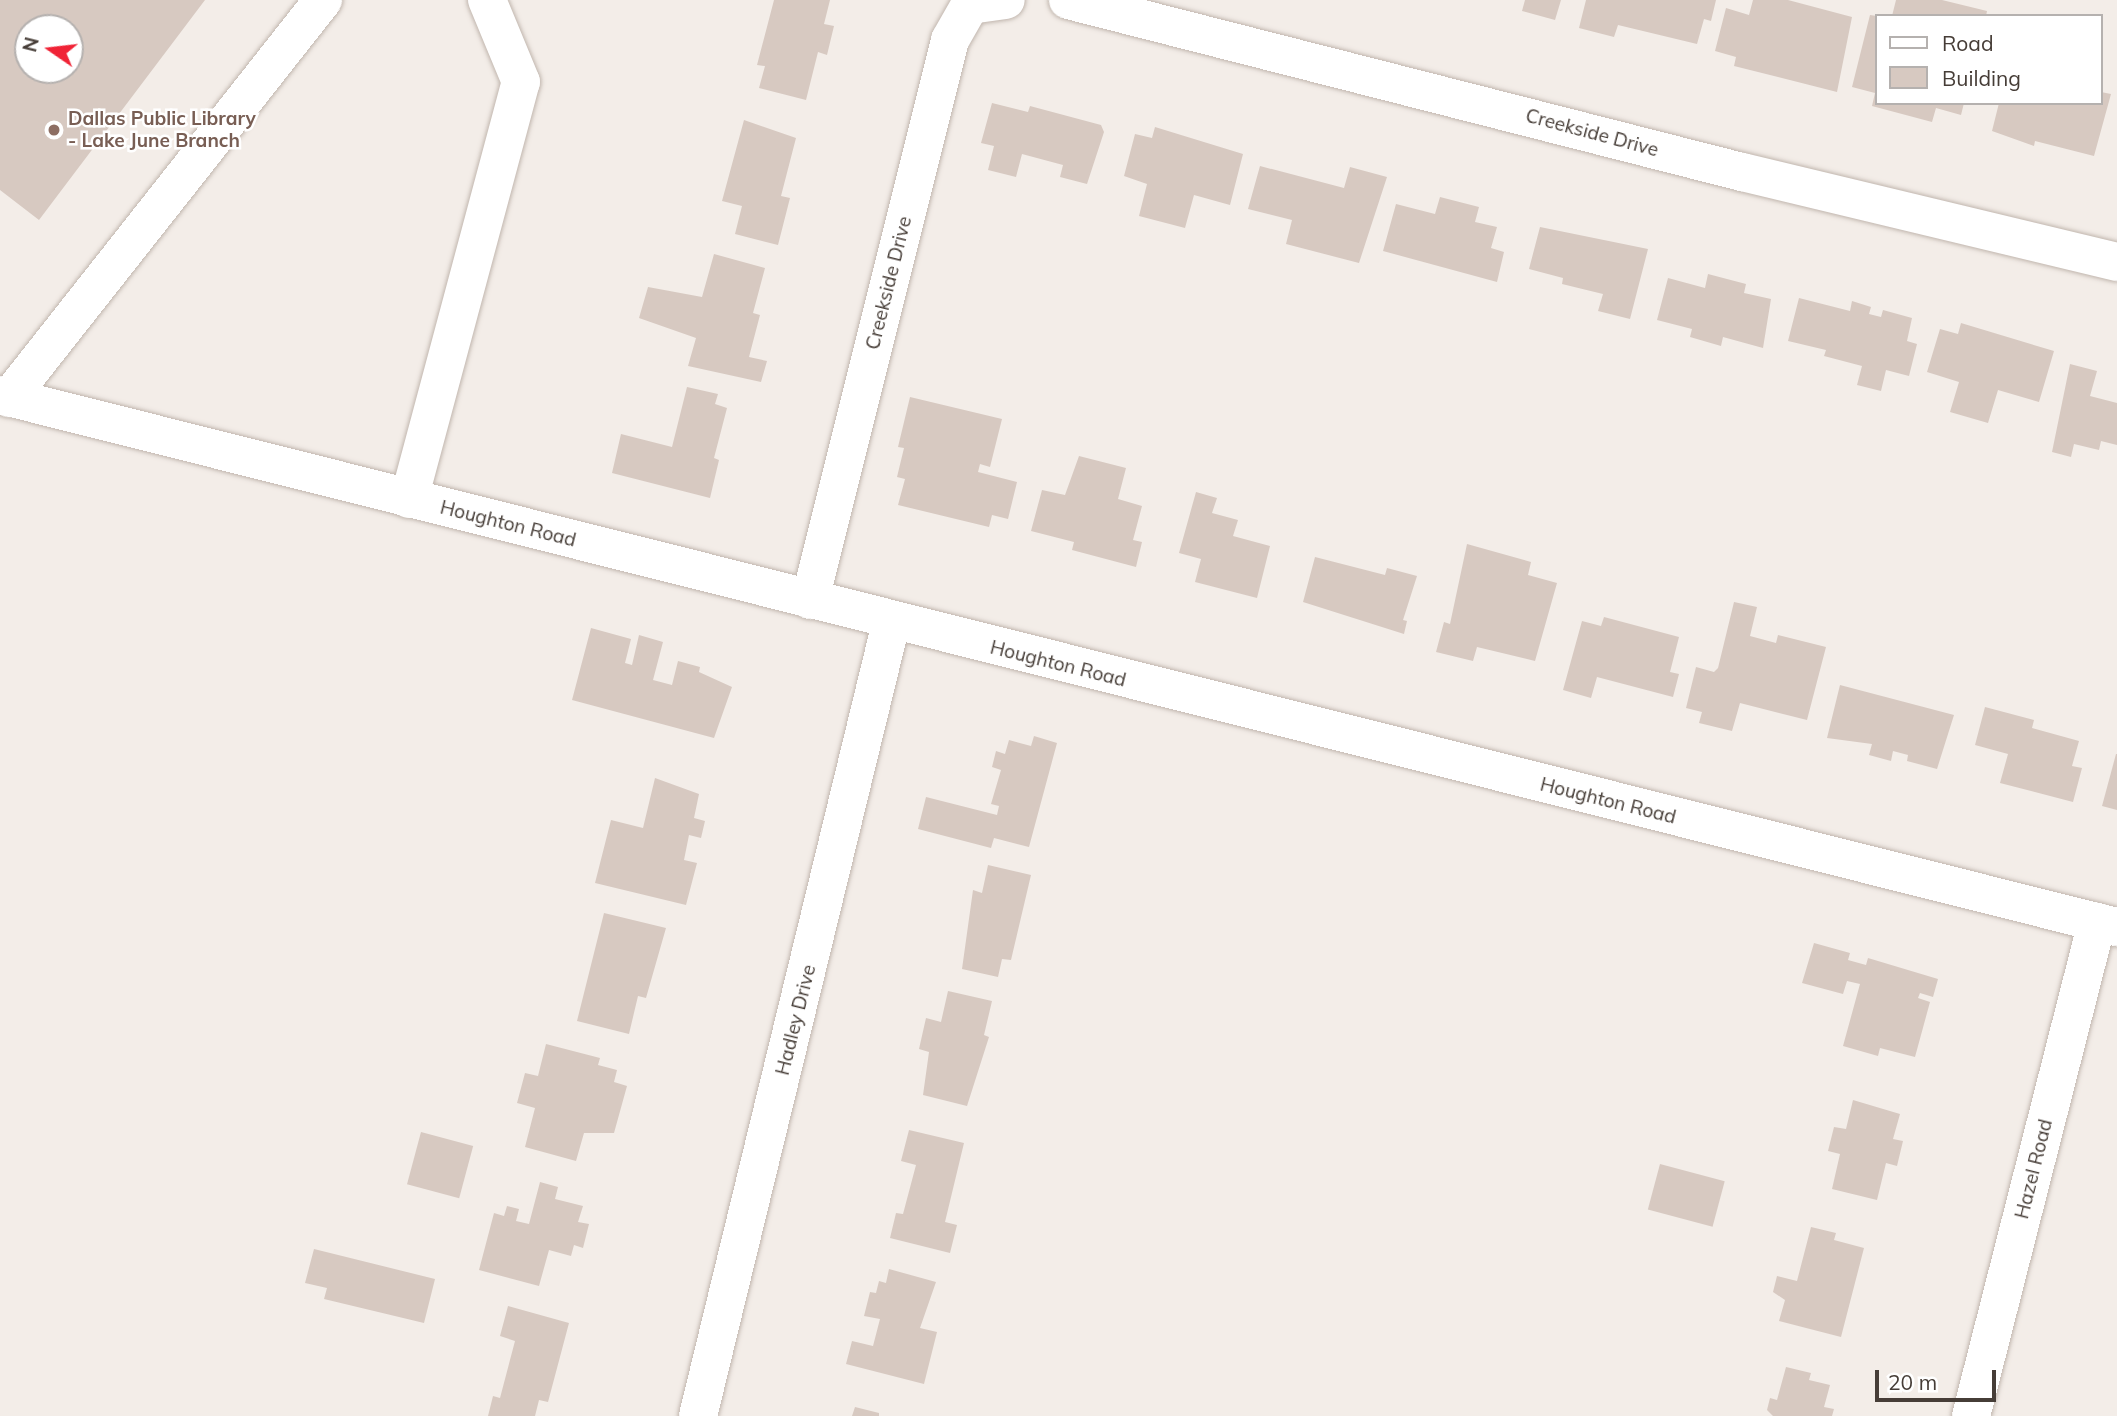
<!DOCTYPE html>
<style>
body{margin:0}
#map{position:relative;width:2117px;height:1416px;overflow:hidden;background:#f3ede8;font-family:Mulish,sans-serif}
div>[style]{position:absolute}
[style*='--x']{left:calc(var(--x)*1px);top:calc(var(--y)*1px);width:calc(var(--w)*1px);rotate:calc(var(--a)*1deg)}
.building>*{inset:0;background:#d7c9c1;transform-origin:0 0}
.roads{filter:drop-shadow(0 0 2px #c1b6ae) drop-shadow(0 0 2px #c1b6ae)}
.minor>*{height:38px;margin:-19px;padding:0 19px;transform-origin:19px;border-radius:19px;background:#fff}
.dots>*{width:19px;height:19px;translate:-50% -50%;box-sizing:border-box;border:4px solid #fff;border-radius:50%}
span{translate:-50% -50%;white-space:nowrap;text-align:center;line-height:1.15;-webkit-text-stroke:5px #fff;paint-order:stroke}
.education-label{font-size:19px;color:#785e54;font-weight:700}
.left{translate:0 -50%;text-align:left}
.street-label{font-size:19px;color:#463d37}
.legend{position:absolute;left:1875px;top:14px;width:228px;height:91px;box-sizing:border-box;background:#fff;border:2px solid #b5b1af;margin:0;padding:9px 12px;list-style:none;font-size:21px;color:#463d37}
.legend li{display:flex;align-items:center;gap:14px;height:35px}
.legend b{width:35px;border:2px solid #b5b1af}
.north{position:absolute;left:14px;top:14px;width:70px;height:70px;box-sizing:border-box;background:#fff;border:2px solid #b5b1af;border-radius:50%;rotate:284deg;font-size:19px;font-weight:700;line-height:28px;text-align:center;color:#463d37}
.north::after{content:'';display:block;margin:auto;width:24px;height:32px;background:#f02336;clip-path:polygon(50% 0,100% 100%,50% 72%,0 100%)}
.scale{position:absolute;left:1875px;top:1370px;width:121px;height:32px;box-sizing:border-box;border:4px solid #463d37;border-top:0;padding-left:9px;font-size:21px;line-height:24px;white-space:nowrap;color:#463d37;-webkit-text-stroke:5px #fff;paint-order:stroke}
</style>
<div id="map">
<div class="building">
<div style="clip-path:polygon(evenodd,0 0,205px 0,39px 220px,0 190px,0 0,28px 28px,70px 28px,70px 70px,28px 70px,28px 28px)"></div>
<div style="clip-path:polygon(774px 0,830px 0,824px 24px,834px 26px,827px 55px,818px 52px,806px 100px,759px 88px,765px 66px,757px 65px)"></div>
<div style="clip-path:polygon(1525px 0,1561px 0,1555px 20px,1522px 11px)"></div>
<div style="clip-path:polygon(1586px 0,1716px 0,1711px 21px,1704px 19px,1697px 44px,1618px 25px,1614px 37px,1579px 28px)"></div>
<div style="clip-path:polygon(1753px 0,1788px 0,1852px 17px,1837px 92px,1734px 66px,1736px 57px,1715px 51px,1726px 8px,1749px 15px)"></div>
<div style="clip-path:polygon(1896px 0,1942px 0,1987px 11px,1986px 16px,1892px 16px)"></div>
<div style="clip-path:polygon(1870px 15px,1877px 16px,1877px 103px,1964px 103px,1961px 115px,1936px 108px,1932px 122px,1872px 106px,1875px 93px,1852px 87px)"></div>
<div style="clip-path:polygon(2101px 92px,2111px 94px,2094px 156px,2035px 141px,2034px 146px,1992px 131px,1999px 103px,2101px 103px)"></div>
<div style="clip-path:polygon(992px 103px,1028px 112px,1030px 106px,1101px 125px,1104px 132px,1087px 184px,1060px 177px,1063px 165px,1022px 154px,1016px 177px,988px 170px,994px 146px,981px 143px)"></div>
<div style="clip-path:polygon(744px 120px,796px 138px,781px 196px,790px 198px,778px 245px,735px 234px,742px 206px,722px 201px)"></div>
<div style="clip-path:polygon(1155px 127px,1243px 154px,1230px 205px,1194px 195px,1185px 228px,1139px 216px,1147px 184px,1124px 176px,1135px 134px,1152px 138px)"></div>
<div style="clip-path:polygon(1260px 166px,1344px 188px,1350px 167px,1387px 177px,1359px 263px,1286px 244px,1292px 220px,1248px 209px)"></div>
<div style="clip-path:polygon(1440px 197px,1479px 207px,1475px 222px,1497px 227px,1491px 248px,1504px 252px,1497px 282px,1383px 251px,1396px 204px,1435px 214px)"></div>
<div style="clip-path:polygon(1540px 227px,1648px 249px,1630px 319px,1598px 311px,1603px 294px,1562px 284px,1563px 278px,1529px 269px)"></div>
<div style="clip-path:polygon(714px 254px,765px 268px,753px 313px,760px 315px,749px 357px,767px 361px,761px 382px,688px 366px,696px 338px,639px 318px,648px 287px,702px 297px)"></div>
<div style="clip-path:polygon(1708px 274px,1746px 284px,1744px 293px,1771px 299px,1763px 348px,1723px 337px,1721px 346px,1690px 337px,1692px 329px,1657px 320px,1668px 278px,1705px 288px)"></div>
<div style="clip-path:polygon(1799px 298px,1850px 311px,1852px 301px,1871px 307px,1869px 314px,1881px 317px,1883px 310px,1912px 318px,1907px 341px,1917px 344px,1909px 376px,1886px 370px,1881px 391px,1857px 385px,1862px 366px,1824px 356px,1826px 350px,1788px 341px)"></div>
<div style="clip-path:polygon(1961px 323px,2054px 351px,2039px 402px,1998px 390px,1988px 423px,1950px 412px,1959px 382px,1927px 372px,1940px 329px,1958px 334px)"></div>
<div style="clip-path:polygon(2070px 364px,2097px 371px,2090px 396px,2117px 403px,2117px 445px,2101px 441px,2099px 450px,2074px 444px,2071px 457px,2052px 452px)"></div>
<div style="clip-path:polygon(687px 387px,718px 394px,715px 404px,727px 408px,714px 458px,719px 460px,710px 498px,612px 473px,621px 434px,672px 447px)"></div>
<div style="clip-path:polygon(910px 397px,1002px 419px,990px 467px,980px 464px,978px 472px,1017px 482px,1008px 519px,992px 515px,989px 527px,898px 505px,905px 479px,897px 477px,904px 448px,898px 447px)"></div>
<div style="clip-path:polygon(1079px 456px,1126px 468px,1118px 499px,1142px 506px,1133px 540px,1142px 542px,1136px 567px,1072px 550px,1074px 542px,1031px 531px,1042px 490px,1065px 495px)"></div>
<div style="clip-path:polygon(1196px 492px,1217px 498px,1212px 513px,1238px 520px,1233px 536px,1270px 546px,1257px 598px,1195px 582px,1201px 559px,1179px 553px)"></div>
<div style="clip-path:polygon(1467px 544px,1531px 562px,1528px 575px,1557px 583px,1535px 661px,1477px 647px,1473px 661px,1436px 652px,1444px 622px,1450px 624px)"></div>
<div style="clip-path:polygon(1315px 557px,1385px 575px,1387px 568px,1417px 576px,1403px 620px,1407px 621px,1404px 634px,1303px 602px)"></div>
<div style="clip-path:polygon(1734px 602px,1757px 607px,1750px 636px,1776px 643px,1778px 635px,1826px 647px,1807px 720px,1740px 703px,1732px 731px,1699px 723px,1702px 712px,1686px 708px,1696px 667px,1714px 672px,1718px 668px)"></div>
<div style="clip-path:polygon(1604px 617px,1679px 637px,1670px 672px,1679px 674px,1673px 697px,1597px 677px,1591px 698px,1563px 690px,1582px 621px,1601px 626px)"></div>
<div style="clip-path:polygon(591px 628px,631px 639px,625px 663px,632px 665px,639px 635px,663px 642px,653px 680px,672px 685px,678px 661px,700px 667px,699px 672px,732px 687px,714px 738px,572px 700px)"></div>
<div style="clip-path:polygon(1840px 685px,1954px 715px,1937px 769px,1907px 761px,1908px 755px,1893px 751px,1891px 761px,1869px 755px,1872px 744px,1827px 738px)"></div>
<div style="clip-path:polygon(1985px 707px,2034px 720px,2032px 728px,2079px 741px,2072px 766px,2082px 768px,2073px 802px,2000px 783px,2008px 754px,1975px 745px)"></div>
<div style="clip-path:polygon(1034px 736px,1057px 743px,1029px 847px,994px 838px,991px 848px,918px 829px,926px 797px,997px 815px,999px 806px,991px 804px,1001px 770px,992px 767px,996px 751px,1005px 754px,1009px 740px,1031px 746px)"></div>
<div style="clip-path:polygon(2116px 754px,2117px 754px,2117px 810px,2102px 806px)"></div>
<div style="clip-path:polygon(655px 778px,699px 794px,694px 818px,705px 821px,701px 838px,689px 835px,684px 860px,697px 863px,686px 905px,595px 883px,611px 820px,643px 828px)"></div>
<div style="clip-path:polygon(988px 865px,1031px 875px,1011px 960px,1002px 959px,998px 977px,962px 969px,973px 890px,982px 893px)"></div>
<div style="clip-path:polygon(604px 913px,666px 928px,646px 998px,638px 996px,629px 1034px,577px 1021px)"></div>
<div style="clip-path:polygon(1814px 943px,1850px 953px,1848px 960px,1866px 965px,1868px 958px,1938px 979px,1933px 997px,1920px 993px,1918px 998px,1930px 1002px,1915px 1057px,1880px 1048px,1878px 1056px,1843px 1046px,1860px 984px,1847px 981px,1843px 994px,1802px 983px)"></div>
<div style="clip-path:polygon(948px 991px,992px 1001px,984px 1035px,989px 1037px,967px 1106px,923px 1095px,929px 1052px,919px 1049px,926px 1018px,941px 1022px)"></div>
<div style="clip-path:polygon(546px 1044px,600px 1058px,598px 1065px,617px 1070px,614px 1082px,627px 1086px,614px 1133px,584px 1133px,576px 1161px,525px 1147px,535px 1108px,517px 1103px,525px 1073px,538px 1076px)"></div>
<div style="clip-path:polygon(1853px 1100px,1900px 1114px,1893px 1139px,1903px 1141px,1897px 1166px,1886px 1163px,1877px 1200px,1832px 1189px,1840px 1154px,1828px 1151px,1834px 1127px,1846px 1129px)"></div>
<div style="clip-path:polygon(909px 1130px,964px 1143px,945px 1222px,957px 1225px,950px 1253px,890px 1238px,896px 1213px,903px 1214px,916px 1165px,901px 1161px)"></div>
<div style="left:421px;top:1132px;width:54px;height:54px;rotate:15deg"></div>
<div style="left:1660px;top:1164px;width:67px;height:47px;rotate:15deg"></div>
<div style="clip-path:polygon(540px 1182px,558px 1187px,555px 1199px,583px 1206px,578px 1222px,589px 1224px,583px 1248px,574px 1245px,571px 1256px,549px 1250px,539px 1286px,479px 1270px,494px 1213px,504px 1216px,507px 1206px,519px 1209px,516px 1221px,529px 1224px)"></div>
<div style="clip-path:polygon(1811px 1227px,1836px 1233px,1834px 1240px,1864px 1248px,1841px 1337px,1779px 1321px,1785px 1300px,1773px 1292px,1777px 1276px,1797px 1281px)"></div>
<div style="clip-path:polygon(314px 1249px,435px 1279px,424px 1323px,324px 1299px,327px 1288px,305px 1283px)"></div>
<div style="clip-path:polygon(889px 1269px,936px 1282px,920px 1328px,937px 1332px,924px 1384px,846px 1364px,852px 1341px,873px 1346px,880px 1319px,864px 1316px,870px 1292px,876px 1293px,879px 1281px,886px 1283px)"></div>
<div style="clip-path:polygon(508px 1306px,569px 1323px,548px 1402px,539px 1400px,535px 1416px,488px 1416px,493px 1396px,500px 1398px,515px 1341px,500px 1336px)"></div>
<div style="clip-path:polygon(1786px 1367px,1811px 1373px,1809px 1380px,1830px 1385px,1824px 1407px,1834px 1409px,1832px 1416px,1773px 1416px,1767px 1410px,1770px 1398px,1777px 1400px)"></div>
<div style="clip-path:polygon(855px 1407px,879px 1413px,879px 1416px,852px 1416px)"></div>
</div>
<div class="roads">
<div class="minor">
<div style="--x:1068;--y:0;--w:696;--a:14.32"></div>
<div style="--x:1742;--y:172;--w:386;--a:13.5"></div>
<div style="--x:0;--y:395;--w:2183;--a:14.11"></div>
<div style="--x:9;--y:398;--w:507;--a:-51.73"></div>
<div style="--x:409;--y:499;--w:432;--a:-75"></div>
<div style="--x:521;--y:82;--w:89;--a:-112.5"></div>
<div style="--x:810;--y:600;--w:577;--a:-75.96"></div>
<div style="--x:950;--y:40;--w:40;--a:-60.3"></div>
<div style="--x:970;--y:5;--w:36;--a:-8"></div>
<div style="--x:698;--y:1416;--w:816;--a:-76.32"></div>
<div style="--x:1971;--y:1416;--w:510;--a:-75.69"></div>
</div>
</div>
<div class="dots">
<div style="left:54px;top:130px;background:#8d6e63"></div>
</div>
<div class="education-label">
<span class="left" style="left:68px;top:130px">Dallas Public Library<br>- Lake June Branch</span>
</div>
<div class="street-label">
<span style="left:1592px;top:133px;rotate:15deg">Creekside Drive</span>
<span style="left:889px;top:283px;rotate:-76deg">Creekside Drive</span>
<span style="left:508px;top:524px;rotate:14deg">Houghton Road</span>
<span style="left:1058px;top:664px;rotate:14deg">Houghton Road</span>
<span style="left:1608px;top:801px;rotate:14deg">Houghton Road</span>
<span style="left:796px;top:1020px;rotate:-76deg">Hadley Drive</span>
<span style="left:2034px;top:1169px;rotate:-76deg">Hazel Road</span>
</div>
<ul class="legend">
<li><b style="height:9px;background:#fff"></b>Road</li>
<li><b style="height:19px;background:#d7c9c1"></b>Building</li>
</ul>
<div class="north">N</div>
<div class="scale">20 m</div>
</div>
